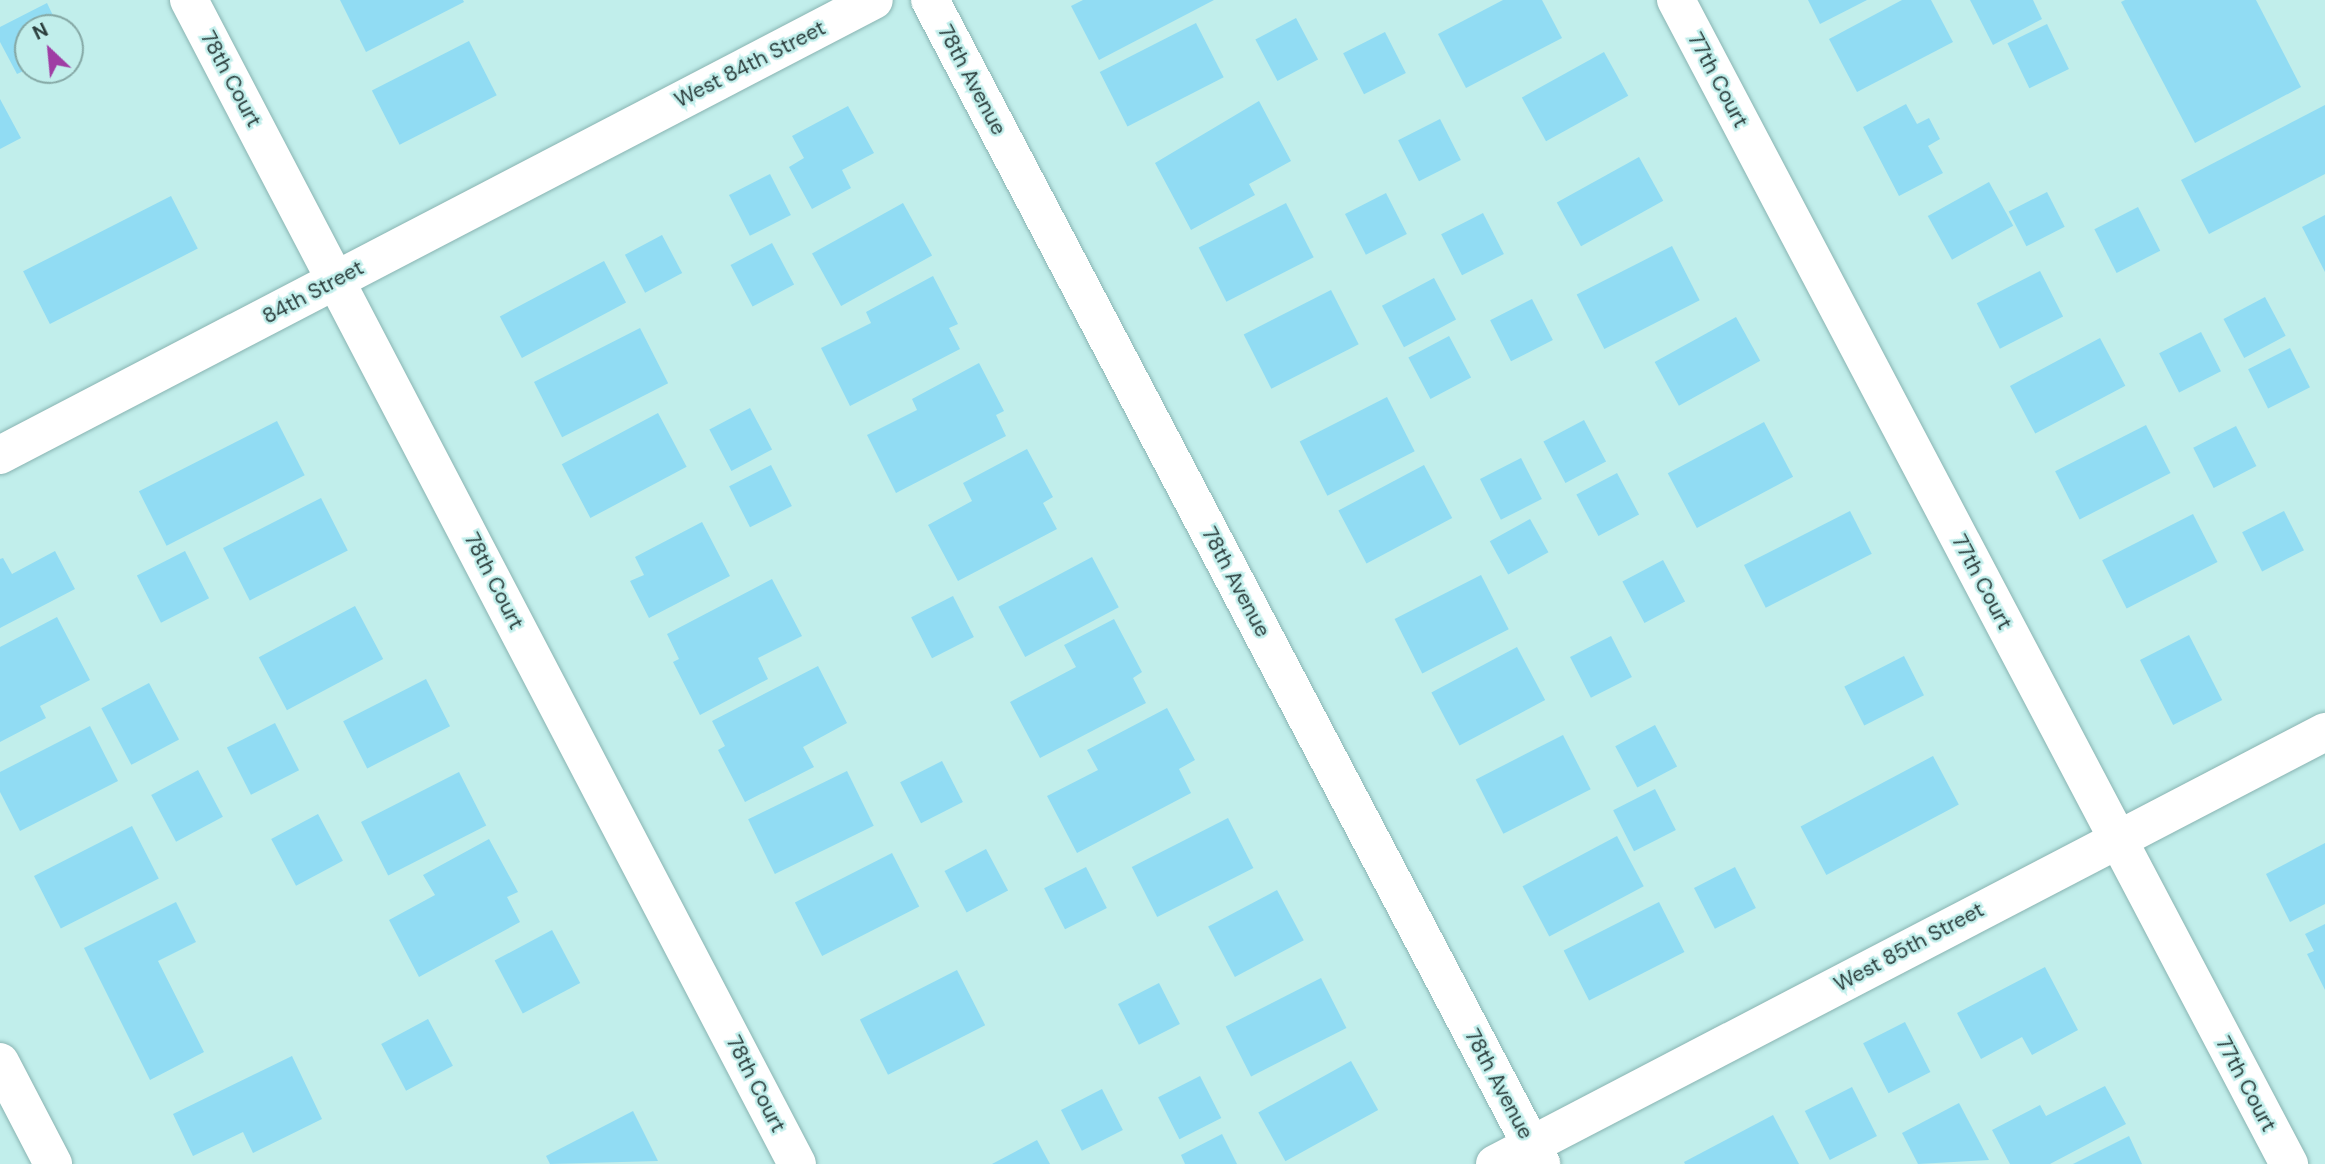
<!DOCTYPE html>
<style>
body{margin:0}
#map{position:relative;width:2325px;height:1164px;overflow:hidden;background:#c1eeeb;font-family:"DM Sans",sans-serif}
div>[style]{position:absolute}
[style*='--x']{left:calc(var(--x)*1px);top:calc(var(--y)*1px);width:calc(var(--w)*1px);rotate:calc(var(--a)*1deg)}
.building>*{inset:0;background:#91dcf3;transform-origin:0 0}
.roads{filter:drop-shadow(0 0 2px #89b4b2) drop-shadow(0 0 2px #89b4b2)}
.street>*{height:38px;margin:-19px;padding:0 19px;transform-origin:19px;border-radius:19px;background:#fff}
span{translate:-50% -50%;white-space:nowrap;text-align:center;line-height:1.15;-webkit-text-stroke:5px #c1eeeb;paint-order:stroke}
.street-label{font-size:21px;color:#2c3e3d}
.north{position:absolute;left:14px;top:14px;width:70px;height:70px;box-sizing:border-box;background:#c1eeeb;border:2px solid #85a8a5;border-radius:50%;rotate:334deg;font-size:19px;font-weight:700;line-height:28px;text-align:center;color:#2c3e3d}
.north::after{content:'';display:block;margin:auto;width:24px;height:32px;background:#9f3da4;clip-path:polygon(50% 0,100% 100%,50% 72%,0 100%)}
</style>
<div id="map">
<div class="building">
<div style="clip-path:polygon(340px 0,463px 0,464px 2px,366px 52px)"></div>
<div style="clip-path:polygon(1083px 0,1214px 0,1099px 60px,1071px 6px)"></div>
<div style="clip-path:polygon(1503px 0,1542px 0,1562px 38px,1466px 88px,1438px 34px)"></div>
<div style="clip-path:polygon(1808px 0,1867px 0,1820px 24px)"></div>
<div style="clip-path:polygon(1902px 0,1931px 0,1953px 42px,1857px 92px,1829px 39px)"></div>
<div style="clip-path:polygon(1970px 0,2033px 0,2042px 19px,1993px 45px)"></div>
<div style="clip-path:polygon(2125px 0,2256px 0,2301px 87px,2195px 143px,2121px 2px)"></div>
<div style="clip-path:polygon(47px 3px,59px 28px,28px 28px,28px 69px,17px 74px,0 42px,0 27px)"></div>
<div style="left:1296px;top:18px;width:47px;height:46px;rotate:62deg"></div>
<div style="left:1196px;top:23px;width:61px;height:108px;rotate:63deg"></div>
<div style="left:2047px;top:24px;width:50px;height:44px;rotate:64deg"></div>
<div style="left:1385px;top:32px;width:46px;height:47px;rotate:63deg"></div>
<div style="left:469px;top:41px;width:61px;height:109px;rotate:63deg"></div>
<div style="left:1604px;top:52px;width:50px;height:94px;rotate:61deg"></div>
<div style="clip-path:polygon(0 99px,21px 138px,0 149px)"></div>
<div style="clip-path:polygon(1259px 101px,1291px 161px,1249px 184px,1255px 195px,1191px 230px,1155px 163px)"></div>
<div style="clip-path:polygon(1906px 104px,1917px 124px,1929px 118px,1940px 139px,1928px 146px,1943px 173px,1899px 196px,1863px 127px)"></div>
<div style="clip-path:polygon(2325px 105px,2325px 174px,2209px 234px,2181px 180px)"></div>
<div style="clip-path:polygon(848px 106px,874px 153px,842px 170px,851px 188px,812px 209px,789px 167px,804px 158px,792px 136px)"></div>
<div style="left:1440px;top:119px;width:46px;height:47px;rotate:63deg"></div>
<div style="left:1639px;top:157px;width:50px;height:94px;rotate:61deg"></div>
<div style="left:770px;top:174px;width:46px;height:46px;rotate:63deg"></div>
<div style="left:1989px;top:182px;width:50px;height:70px;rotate:61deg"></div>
<div style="left:2047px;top:192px;width:39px;height:43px;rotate:63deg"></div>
<div style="left:1386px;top:193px;width:46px;height:46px;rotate:63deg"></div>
<div style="left:171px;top:196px;width:59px;height:166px;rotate:63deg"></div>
<div style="left:903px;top:203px;width:60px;height:104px;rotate:61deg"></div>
<div style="left:1286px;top:203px;width:61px;height:98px;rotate:63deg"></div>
<div style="left:2138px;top:207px;width:49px;height:49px;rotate:63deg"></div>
<div style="left:1483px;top:213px;width:46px;height:47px;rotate:63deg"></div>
<div style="clip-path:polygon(2325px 215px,2325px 272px,2302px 227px)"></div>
<div style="left:662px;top:235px;width:43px;height:42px;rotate:62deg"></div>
<div style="left:772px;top:243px;width:47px;height:47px;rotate:62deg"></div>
<div style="left:1672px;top:246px;width:61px;height:107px;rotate:63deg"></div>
<div style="left:604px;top:261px;width:47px;height:118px;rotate:62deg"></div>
<div style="left:2040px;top:271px;width:51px;height:71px;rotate:63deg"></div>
<div style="clip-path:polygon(933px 276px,958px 324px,949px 328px,960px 349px,850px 406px,821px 348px,871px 323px,866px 312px)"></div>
<div style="left:1434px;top:278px;width:47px;height:59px;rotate:62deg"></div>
<div style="left:1331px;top:290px;width:61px;height:98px;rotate:63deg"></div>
<div style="left:2265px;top:297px;width:44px;height:47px;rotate:62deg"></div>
<div style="left:1532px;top:299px;width:46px;height:47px;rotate:63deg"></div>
<div style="left:1736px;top:317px;width:50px;height:93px;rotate:61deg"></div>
<div style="left:640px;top:328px;width:62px;height:119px;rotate:63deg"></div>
<div style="left:2201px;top:332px;width:44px;height:47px;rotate:63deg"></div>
<div style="left:1449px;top:336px;width:47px;height:46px;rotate:62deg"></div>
<div style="left:2100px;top:338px;width:54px;height:102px;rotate:62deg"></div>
<div style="left:2290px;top:348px;width:44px;height:47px;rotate:63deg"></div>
<div style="clip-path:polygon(979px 363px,1004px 411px,996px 415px,1006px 436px,896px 493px,867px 435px,917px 410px,912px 399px)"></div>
<div style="left:1387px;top:397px;width:61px;height:98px;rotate:63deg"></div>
<div style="left:750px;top:408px;width:47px;height:46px;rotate:62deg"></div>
<div style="left:658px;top:413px;width:61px;height:109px;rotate:62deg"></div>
<div style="left:1584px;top:420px;width:47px;height:46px;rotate:62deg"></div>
<div style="left:277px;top:421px;width:61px;height:155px;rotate:63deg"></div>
<div style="left:1764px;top:422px;width:62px;height:109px;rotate:62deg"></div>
<div style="left:2146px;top:425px;width:54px;height:102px;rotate:63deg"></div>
<div style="left:2236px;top:426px;width:45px;height:48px;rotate:63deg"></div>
<div style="clip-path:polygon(1027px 449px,1053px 497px,1043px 503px,1057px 529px,958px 581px,928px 525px,972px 501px,963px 483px)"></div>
<div style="left:1521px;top:458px;width:46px;height:46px;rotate:63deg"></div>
<div style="left:771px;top:465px;width:46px;height:47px;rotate:63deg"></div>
<div style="left:1424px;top:465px;width:60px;height:97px;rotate:62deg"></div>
<div style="left:1617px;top:473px;width:47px;height:46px;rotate:62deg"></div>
<div style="left:321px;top:498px;width:59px;height:110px;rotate:63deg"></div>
<div style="left:1850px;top:511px;width:48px;height:119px;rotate:63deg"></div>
<div style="left:2284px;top:511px;width:44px;height:47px;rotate:63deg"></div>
<div style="left:2193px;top:514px;width:54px;height:102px;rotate:63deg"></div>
<div style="left:1530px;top:519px;width:38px;height:46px;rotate:61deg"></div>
<div style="clip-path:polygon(702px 522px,730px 576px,649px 618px,630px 581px,644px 575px,635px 557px)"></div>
<div style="clip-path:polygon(55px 551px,75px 589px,0 628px,0 559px,3px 558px,12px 574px)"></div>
<div style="left:185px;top:551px;width:53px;height:54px;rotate:63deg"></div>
<div style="left:1092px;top:557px;width:57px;height:106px;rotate:62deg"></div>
<div style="left:1663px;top:560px;width:47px;height:46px;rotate:62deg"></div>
<div style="left:1481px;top:575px;width:61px;height:97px;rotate:63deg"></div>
<div style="clip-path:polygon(772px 579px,802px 636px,758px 658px,768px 679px,700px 715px,673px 662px,679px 659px,667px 634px)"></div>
<div style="left:953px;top:596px;width:46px;height:47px;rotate:63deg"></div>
<div style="left:355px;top:606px;width:60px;height:109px;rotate:62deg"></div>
<div style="clip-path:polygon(57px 617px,90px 680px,40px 706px,46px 718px,0 742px,0 647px)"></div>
<div style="clip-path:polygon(1114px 619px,1142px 672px,1133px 678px,1146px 703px,1040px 758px,1010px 702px,1076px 667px,1064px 645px)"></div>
<div style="left:2189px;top:635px;width:73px;height:55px;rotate:63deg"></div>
<div style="left:1611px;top:636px;width:46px;height:46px;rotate:63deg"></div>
<div style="left:1517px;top:647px;width:60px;height:97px;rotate:62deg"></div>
<div style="left:1904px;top:656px;width:44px;height:67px;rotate:63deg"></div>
<div style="clip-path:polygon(818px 666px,847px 723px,803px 747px,814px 767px,745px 802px,718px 750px,725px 746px,712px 721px)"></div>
<div style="left:426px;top:679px;width:53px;height:93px;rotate:63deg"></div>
<div style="left:149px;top:683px;width:64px;height:54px;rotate:62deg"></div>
<div style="clip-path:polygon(1167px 708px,1195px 760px,1179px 769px,1191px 793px,1077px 853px,1047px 796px,1098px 770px,1087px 750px)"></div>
<div style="left:275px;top:723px;width:53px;height:54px;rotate:63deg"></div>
<div style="left:1655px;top:725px;width:47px;height:45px;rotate:62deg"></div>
<div style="clip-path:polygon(90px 726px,118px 781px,20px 831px,0 792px,0 772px)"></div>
<div style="left:1563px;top:735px;width:61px;height:98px;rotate:63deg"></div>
<div style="left:1933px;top:756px;width:55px;height:150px;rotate:62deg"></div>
<div style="left:942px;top:761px;width:46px;height:47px;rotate:63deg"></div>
<div style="left:198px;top:770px;width:53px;height:53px;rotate:62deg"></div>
<div style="left:847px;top:771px;width:61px;height:110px;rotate:64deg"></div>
<div style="left:459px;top:772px;width:60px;height:110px;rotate:63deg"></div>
<div style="left:1655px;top:789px;width:46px;height:47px;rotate:63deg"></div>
<div style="left:318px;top:814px;width:53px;height:53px;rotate:62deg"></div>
<div style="left:1228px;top:818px;width:56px;height:108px;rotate:63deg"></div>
<div style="left:132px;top:826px;width:59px;height:110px;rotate:63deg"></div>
<div style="left:1617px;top:836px;width:57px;height:107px;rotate:62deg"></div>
<div style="clip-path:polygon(489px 839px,518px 892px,507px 897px,520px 922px,419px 977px,389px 920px,435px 895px,423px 875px)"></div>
<div style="clip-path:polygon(2325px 843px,2325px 904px,2290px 922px,2266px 874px)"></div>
<div style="left:986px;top:849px;width:47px;height:47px;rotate:62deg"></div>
<div style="left:892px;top:853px;width:60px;height:109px;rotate:63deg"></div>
<div style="left:1086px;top:867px;width:46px;height:47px;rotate:63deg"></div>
<div style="left:1735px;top:867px;width:46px;height:46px;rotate:63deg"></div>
<div style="left:1277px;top:890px;width:57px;height:78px;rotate:62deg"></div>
<div style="clip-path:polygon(176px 902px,196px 942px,158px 961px,204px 1052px,150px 1080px,84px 948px)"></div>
<div style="left:1659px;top:902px;width:56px;height:107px;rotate:63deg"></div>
<div style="clip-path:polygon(2325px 924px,2325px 990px,2307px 954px,2314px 951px,2305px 934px)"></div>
<div style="left:552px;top:930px;width:60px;height:65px;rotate:62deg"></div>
<div style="clip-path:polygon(2045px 967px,2078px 1030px,2032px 1055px,2022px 1037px,1981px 1059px,1957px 1013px)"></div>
<div style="left:957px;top:970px;width:62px;height:109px;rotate:63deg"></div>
<div style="left:1321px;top:978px;width:56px;height:107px;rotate:63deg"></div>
<div style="left:1159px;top:983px;width:46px;height:46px;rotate:63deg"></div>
<div style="left:428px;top:1019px;width:53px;height:53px;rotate:62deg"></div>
<div style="left:1905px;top:1022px;width:56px;height:47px;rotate:63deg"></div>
<div style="clip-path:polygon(292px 1056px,322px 1119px,253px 1153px,243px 1132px,193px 1156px,173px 1114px)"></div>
<div style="left:1351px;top:1061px;width:56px;height:106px;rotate:61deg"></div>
<div style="left:1200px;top:1076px;width:47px;height:47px;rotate:63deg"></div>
<div style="clip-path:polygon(2105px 1086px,2126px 1124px,2050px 1164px,2010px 1164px,1992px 1130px,2040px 1105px,2046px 1116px)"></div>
<div style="left:1852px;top:1087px;width:55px;height:53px;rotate:63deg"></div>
<div style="left:1102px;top:1089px;width:46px;height:46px;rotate:63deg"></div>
<div style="clip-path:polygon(1959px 1103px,1989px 1160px,1918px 1164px,1902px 1133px)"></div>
<div style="clip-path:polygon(633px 1111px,658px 1161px,550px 1164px,546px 1156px)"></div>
<div style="clip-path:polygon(1773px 1115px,1799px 1164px,1685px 1164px,1684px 1162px)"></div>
<div style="clip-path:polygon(1222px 1134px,1237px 1164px,1185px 1164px,1181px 1155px)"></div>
<div style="clip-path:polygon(2129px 1136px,2142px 1164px,2073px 1164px)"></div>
<div style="clip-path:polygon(1037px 1140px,1050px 1164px,992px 1164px)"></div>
</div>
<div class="roads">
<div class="street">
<div style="--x:189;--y:0;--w:1313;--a:62.42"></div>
<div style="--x:930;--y:0;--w:1315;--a:62.3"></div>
<div style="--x:1676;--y:0;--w:1316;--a:62.23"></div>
<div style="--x:0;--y:455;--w:985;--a:-27.5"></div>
<div style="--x:0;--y:1062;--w:115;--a:62.5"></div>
<div style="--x:1495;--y:1164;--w:936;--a:-27.5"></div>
</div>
</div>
<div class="street-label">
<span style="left:750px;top:64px;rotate:-27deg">West 84th Street</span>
<span style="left:231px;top:79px;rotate:62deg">78th Court</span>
<span style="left:972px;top:80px;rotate:62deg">78th Avenue</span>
<span style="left:1718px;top:80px;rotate:62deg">77th Court</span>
<span style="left:313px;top:292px;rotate:-28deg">84th Street</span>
<span style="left:494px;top:581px;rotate:63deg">78th Court</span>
<span style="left:1236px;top:582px;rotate:62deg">78th Avenue</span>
<span style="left:1982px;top:582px;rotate:62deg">77th Court</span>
<span style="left:1909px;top:947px;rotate:-28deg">West 85th Street</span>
<span style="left:756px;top:1084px;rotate:63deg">78th Court</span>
<span style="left:1499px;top:1084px;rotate:62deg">78th Avenue</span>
<span style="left:2246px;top:1084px;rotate:62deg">77th Court</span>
</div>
<div class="north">N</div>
</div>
